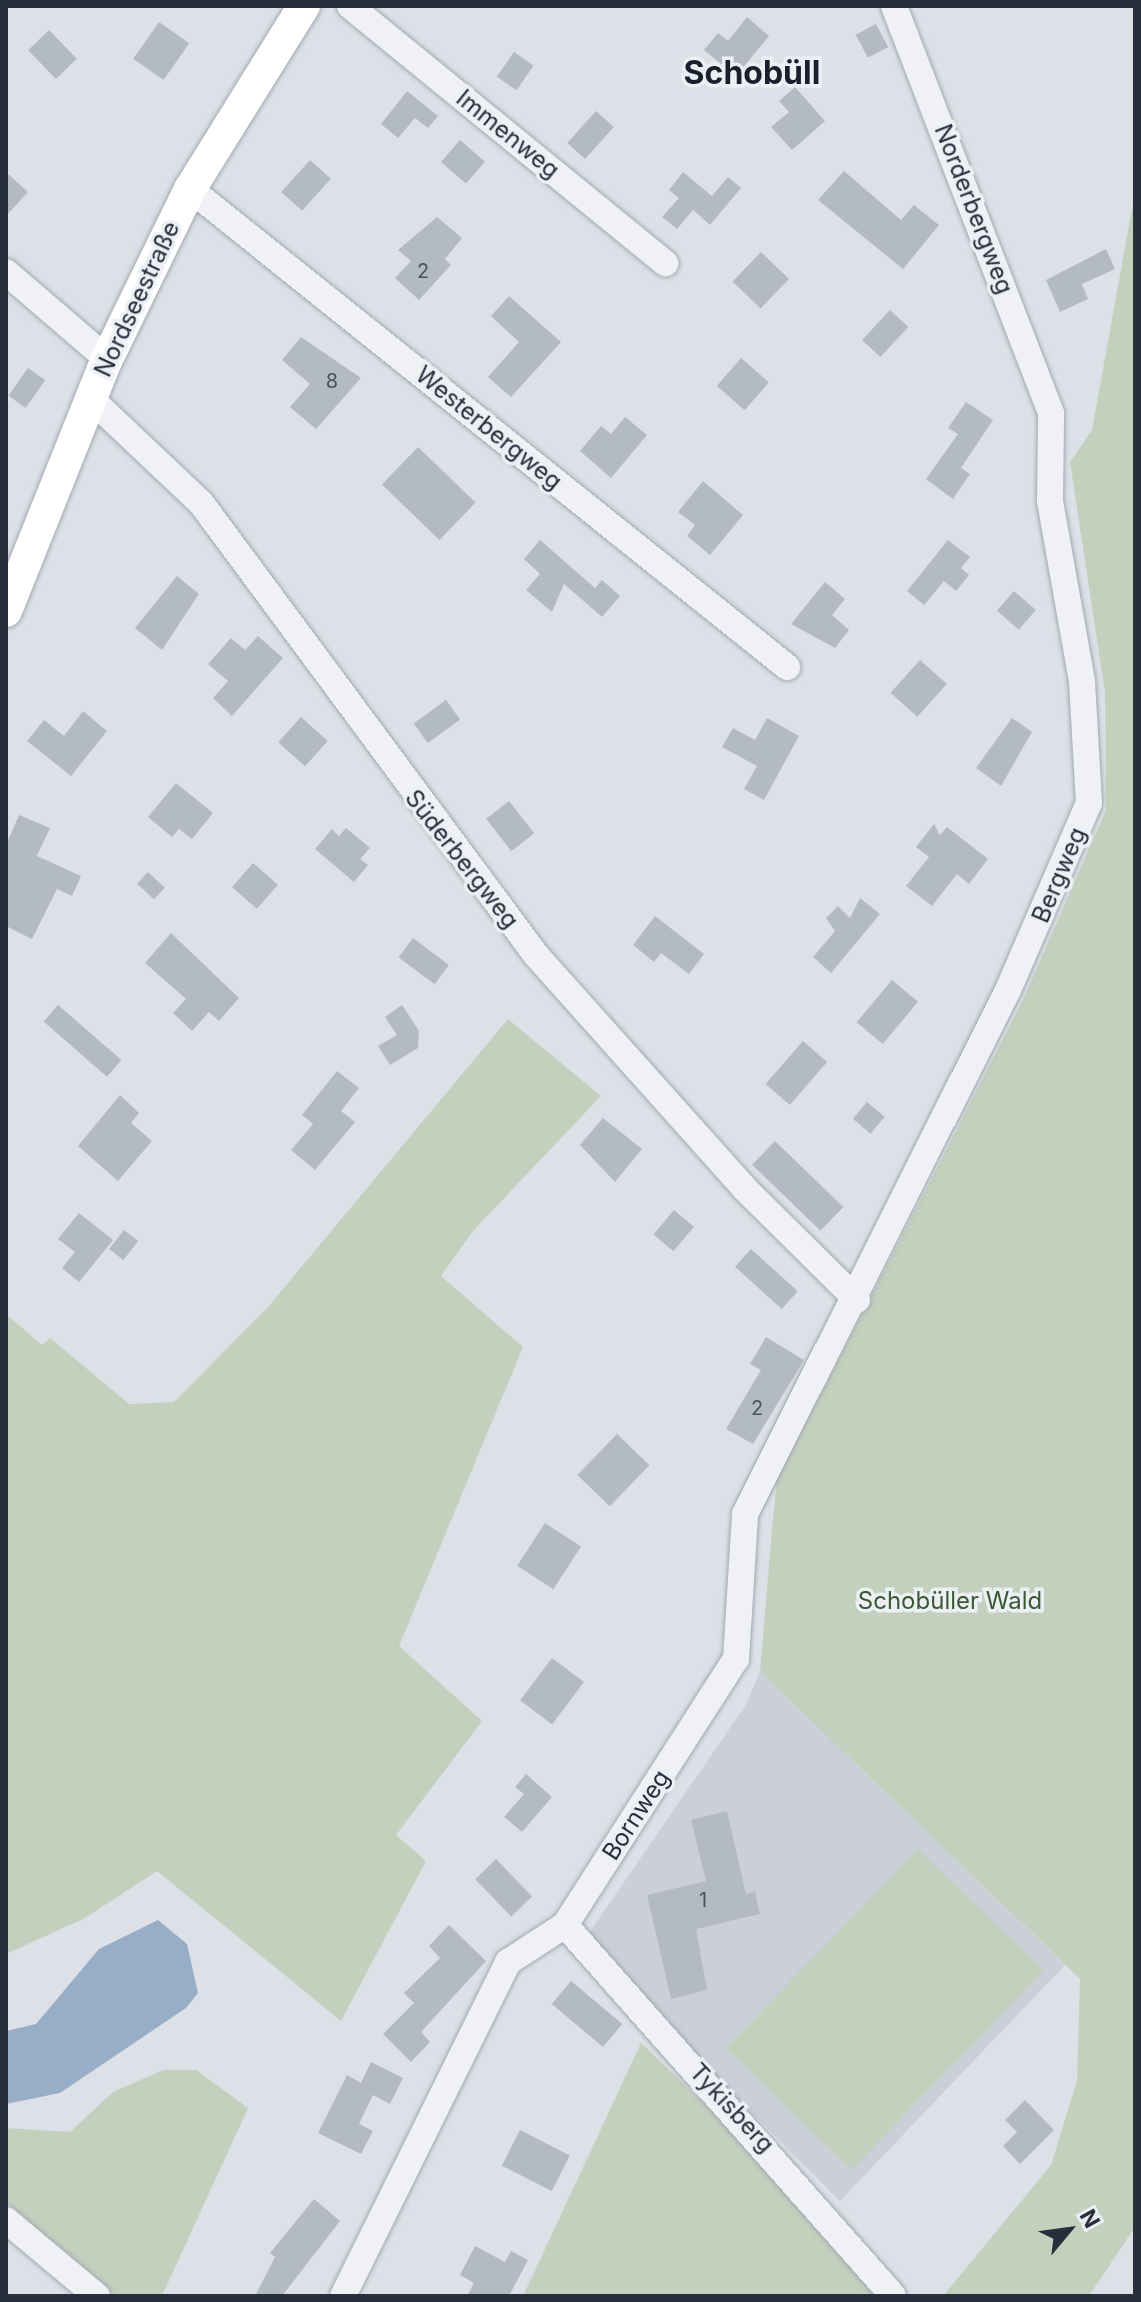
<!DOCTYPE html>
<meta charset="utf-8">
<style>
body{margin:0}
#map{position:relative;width:1141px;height:2302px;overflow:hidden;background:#dde1e7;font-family:Inter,sans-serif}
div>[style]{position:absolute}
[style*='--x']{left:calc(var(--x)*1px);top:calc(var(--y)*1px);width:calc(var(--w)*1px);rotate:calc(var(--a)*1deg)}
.built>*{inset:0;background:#cbd0d8}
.green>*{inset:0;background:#c3d0be;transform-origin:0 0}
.water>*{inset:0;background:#98aec6}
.building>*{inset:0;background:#b4bac3;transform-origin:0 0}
.roads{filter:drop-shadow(0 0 2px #a3a8b1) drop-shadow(0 0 2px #a3a8b1)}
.minor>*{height:26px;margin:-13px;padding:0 13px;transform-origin:13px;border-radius:13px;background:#eff1f5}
.major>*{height:32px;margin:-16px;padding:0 16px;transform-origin:16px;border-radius:16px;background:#fff}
span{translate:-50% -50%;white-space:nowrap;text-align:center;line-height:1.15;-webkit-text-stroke:7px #ecf0f4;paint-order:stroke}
.number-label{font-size:20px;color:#4a525e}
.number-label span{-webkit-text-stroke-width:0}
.street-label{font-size:24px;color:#272f3d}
.park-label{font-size:24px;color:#3b5834}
.district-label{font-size:32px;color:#19202d;font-weight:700}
.frame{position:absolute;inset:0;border:8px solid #272f3d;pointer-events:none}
.north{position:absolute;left:1029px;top:2190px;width:80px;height:80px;-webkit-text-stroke:6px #ecf0f4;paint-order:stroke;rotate:61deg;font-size:22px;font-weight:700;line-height:32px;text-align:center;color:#272f3d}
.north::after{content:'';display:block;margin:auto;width:28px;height:36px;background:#272f3d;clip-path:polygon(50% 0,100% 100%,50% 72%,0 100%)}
</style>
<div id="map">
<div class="built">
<div style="clip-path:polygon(760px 1672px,1065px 1965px,840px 2201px,621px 1982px,589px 1933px,745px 1706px)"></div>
</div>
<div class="green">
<div style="clip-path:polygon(1135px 192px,1135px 2227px,1089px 2296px,943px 2296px,1051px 2165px,1077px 2081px,1080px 1979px,760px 1672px,772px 1529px,777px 1480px,1023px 1000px,1106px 810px,1105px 693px,1070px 462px,1092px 430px)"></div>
<div style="clip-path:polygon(508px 1019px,601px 1096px,473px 1231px,441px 1276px,523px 1347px,399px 1646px,482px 1721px,396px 1835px,426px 1861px,341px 2021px,157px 1871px,85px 1918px,6px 1954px,6px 1314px,42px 1345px,50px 1338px,129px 1404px,174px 1402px,268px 1307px)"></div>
<div style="left:918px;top:1849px;width:175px;height:277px;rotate:44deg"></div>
<div style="clip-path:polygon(641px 2043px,758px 2155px,875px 2296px,523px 2296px)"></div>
<div style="clip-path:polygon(163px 2070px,196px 2070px,248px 2108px,162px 2296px,115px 2296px,6px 2202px,6px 2128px,70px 2132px,113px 2092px)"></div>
</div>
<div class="water">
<div style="clip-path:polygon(158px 1920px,187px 1944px,198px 1993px,186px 2008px,60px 2093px,6px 2104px,6px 2031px,36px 2024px,99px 1949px)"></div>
</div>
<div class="building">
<div style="clip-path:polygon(747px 17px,769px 36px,736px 76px,704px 50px,718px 33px,728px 41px)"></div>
<div style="left:159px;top:22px;width:37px;height:45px;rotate:35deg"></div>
<div style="left:876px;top:24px;width:26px;height:23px;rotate:62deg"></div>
<div style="left:49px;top:30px;width:40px;height:29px;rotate:46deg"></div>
<div style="left:514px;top:52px;width:24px;height:30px;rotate:35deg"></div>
<div style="clip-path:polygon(795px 87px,825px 121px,792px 150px,771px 127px,789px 112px,779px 101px)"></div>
<div style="clip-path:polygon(407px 91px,438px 116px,428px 128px,415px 118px,398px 138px,381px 124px)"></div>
<div style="left:596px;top:111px;width:24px;height:43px;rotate:42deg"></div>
<div style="left:460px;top:140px;width:33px;height:29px;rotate:41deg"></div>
<div style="left:310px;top:160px;width:28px;height:43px;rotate:42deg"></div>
<div style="clip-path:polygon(844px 171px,901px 220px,914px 205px,939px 225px,903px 269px,818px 200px)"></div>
<div style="clip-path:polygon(6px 172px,28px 192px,6px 216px)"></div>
<div style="clip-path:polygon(683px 172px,712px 196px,728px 177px,741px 188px,710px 225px,693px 210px,677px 229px,662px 217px,679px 198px,669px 190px)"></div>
<div style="clip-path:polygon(437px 217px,462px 238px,445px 259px,451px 265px,419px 300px,395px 278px,411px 261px,398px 250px)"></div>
<div style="clip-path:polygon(1106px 249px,1115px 269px,1082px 284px,1088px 299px,1060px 312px,1046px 280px)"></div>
<div style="left:761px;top:252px;width:39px;height:41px;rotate:44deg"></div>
<div style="clip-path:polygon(509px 296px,561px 342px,511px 397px,488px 377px,519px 342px,491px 316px)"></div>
<div style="left:890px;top:310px;width:25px;height:41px;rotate:43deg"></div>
<div style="clip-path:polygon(301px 337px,361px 378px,316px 429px,290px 407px,310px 384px,282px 360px)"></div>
<div style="left:741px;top:358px;width:37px;height:37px;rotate:41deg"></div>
<div style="left:28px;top:368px;width:21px;height:34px;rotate:35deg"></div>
<div style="clip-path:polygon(966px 402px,993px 420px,961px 468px,970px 474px,953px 499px,926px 479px,958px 434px,948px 428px)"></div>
<div style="clip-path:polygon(625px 417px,647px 435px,611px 478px,580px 451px,601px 426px,611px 434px)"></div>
<div style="left:418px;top:447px;width:80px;height:52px;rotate:44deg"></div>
<div style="clip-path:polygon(703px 481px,743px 515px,710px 555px,687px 536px,695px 525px,678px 512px)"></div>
<div style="clip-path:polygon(540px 540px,595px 588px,602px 580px,620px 596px,602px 617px,564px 584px,552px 612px,526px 590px,540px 574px,524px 559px)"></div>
<div style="clip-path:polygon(948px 540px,970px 557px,961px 568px,969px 575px,956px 591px,944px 581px,924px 605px,907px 591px)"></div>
<div style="clip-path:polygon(177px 576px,199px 594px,162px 650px,135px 628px)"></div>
<div style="clip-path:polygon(825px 582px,845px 599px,832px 615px,849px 630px,835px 648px,791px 624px)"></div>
<div style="left:1014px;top:591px;width:29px;height:26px;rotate:41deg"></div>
<div style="clip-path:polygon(258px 636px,283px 658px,232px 716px,213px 698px,228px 681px,208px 664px,231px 638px,245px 650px)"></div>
<div style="left:920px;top:660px;width:36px;height:44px;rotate:42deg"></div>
<div style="left:446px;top:700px;width:24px;height:40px;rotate:54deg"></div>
<div style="clip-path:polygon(83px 711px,107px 731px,71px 776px,27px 741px,44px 720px,64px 736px)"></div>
<div style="left:301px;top:717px;width:36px;height:34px;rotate:42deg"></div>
<div style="clip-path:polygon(767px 718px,799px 736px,764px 800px,744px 789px,757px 766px,722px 747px,733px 728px,755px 740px)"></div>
<div style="clip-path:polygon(1012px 718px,1032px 732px,1001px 786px,976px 768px)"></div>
<div style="clip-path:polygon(176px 783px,213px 813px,192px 839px,179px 829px,172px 837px,148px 817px)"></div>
<div style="left:509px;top:801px;width:41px;height:29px;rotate:52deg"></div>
<div style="clip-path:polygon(19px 815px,50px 828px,37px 856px,81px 876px,72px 896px,57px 889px,32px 939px,6px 926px,6px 845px)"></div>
<div style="clip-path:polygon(934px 824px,940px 835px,947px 827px,988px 859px,969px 884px,957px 874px,932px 906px,906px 886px,929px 857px,916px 847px)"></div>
<div style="clip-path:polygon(346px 828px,370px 848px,360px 859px,368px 865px,354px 882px,315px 849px,332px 829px,339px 836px)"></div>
<div style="left:253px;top:863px;width:33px;height:32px;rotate:41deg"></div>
<div style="left:148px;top:872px;width:23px;height:16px;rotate:43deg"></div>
<div style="clip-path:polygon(860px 898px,880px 914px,831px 973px,813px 957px,835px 931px,826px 918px,838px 906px,850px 918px)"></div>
<div style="clip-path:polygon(655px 916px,704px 954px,689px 974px,661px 953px,654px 962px,633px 945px)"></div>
<div style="clip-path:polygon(171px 933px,239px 998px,219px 1021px,209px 1012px,192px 1031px,173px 1013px,186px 999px,145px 963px)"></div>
<div style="left:413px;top:938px;width:45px;height:24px;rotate:37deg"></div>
<div style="left:892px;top:980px;width:34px;height:55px;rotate:40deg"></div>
<div style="left:58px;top:1005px;width:84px;height:22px;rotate:41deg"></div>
<div style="clip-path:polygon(402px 1005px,419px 1031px,418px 1048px,390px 1065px,378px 1046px,397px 1035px,385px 1017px)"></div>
<div style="left:803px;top:1041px;width:32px;height:57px;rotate:41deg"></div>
<div style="clip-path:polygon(337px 1071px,359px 1088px,341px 1111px,355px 1122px,315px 1170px,291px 1150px,313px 1124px,302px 1115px)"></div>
<div style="clip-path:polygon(120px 1095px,139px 1113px,131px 1123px,152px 1141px,118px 1181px,78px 1146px)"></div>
<div style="left:867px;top:1102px;width:23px;height:22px;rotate:40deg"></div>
<div style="clip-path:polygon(603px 1118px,642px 1149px,615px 1182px,580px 1145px)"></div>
<div style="left:775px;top:1141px;width:95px;height:33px;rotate:44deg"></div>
<div style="left:674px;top:1210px;width:26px;height:32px;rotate:40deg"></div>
<div style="clip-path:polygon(79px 1213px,113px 1240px,79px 1282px,62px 1268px,75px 1252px,58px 1239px)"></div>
<div style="left:124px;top:1230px;width:18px;height:24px;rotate:38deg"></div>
<div style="left:751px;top:1249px;width:63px;height:24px;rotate:42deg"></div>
<div style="clip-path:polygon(766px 1337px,804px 1360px,753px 1444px,726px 1429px,761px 1370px,750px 1364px)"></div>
<div style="left:617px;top:1434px;width:45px;height:57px;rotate:44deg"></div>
<div style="left:545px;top:1523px;width:43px;height:51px;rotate:33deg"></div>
<div style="left:552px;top:1658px;width:40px;height:53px;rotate:37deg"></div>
<div style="clip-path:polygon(526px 1774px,552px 1797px,522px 1832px,504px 1817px,524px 1794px,515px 1787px)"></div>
<div style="clip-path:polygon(727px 1811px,746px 1894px,755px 1892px,760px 1914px,696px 1929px,707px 1990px,671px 1999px,647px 1895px,706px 1881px,691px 1820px)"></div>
<div style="left:496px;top:1859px;width:52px;height:29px;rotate:46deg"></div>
<div style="clip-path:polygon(449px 1925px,486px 1961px,421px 2032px,430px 2042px,411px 2062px,383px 2034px,414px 2003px,404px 1993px,440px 1958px,429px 1946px)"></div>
<div style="left:571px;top:1981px;width:67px;height:30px;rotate:40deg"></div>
<div style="clip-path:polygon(371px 2062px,403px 2078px,390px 2104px,373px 2095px,359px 2124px,373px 2131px,361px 2154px,318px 2133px,347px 2075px,361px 2083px)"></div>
<div style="clip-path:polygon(1025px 2100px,1054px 2130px,1020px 2164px,1003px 2146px,1017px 2132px,1005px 2120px)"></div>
<div style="left:520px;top:2130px;width:56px;height:40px;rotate:27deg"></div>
<div style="clip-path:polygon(314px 2199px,340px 2221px,282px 2296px,255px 2296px,275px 2257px,270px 2253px)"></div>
<div style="clip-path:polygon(475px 2246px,505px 2262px,511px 2251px,528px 2260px,509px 2296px,467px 2296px,474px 2283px,460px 2275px)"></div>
</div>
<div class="roads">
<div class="minor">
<div style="--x:350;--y:6;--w:407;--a:39.2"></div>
<div style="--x:190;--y:189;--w:765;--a:38.68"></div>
<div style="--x:6;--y:272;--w:133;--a:40.7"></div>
<div style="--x:91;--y:399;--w:151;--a:43.4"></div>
<div style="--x:201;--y:503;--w:563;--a:53.46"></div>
<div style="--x:536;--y:955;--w:312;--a:48.2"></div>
<div style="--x:744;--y:1188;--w:159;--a:44.7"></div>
<div style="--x:565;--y:1925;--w:495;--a:48.5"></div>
<div style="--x:6;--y:2220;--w:119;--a:39.9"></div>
<div style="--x:343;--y:2296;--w:373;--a:-63.7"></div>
<div style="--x:508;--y:1962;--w:68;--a:-33"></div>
<div style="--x:565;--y:1925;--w:316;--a:-57.3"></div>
<div style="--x:736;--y:1659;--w:145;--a:-86.4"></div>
<div style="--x:745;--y:1514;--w:586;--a:-63.35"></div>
<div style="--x:1008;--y:990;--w:204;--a:-66.6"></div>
<div style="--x:1089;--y:803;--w:122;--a:-93.3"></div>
<div style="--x:1082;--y:681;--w:183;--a:-100.1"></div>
<div style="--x:1050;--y:501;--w:88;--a:-89.3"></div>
<div style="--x:1051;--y:413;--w:436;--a:-111.1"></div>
</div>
<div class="major">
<div style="--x:6;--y:611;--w:271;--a:-68.2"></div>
<div style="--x:107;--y:359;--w:189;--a:-64"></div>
<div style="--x:190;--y:189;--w:216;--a:-58.1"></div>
</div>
</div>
<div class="number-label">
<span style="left:423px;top:271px">2</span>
<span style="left:332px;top:381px">8</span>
<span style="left:757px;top:1408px">2</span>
<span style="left:703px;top:1900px">1</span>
</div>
<div class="street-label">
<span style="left:508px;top:134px;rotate:39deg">Immenweg</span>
<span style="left:974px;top:209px;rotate:69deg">Norderbergweg</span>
<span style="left:137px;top:299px;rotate:-65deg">Nordseestraße</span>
<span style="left:489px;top:428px;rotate:39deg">Westerbergweg</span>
<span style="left:462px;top:859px;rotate:52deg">Süderbergweg</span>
<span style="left:1059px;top:875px;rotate:-67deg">Bergweg</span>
<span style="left:636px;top:1815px;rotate:-57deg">Bornweg</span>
<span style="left:732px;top:2108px;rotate:47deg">Tykisberg</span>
</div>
<div class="park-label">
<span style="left:950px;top:1601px">Schobüller Wald</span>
</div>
<div class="district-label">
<span style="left:752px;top:73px">Schobüll</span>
</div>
<div class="frame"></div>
<div class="north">N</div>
</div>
